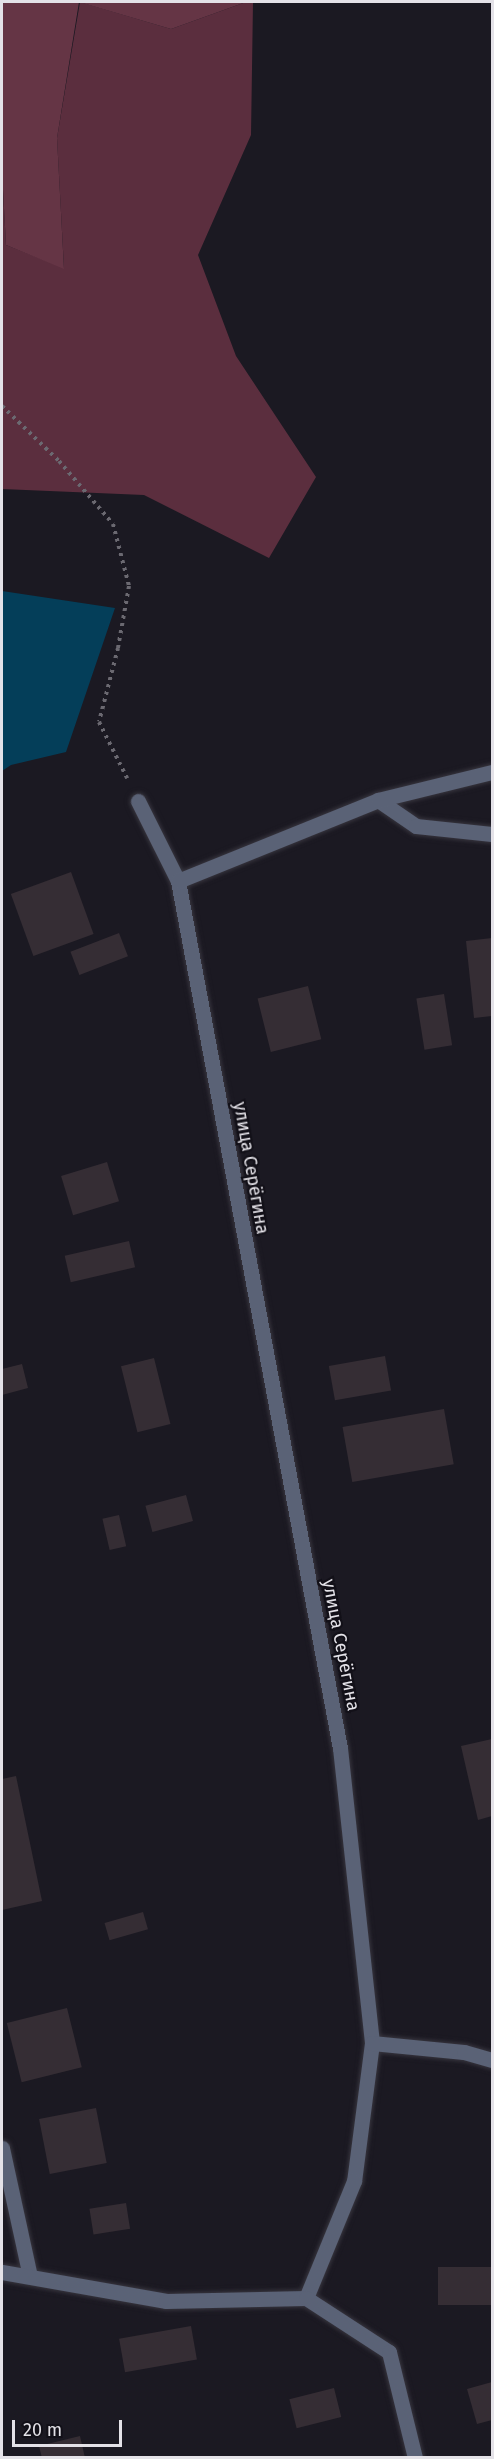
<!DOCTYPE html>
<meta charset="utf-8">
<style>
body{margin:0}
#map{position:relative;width:494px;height:2459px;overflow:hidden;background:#1b1922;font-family:"Fira Sans",sans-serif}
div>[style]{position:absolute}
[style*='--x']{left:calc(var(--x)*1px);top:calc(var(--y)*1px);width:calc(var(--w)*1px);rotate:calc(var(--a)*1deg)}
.green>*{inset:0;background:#5b2e3e}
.forest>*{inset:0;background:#653545}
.water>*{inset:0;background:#043e59}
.building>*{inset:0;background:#352d34;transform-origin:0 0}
.path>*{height:4px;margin-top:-2px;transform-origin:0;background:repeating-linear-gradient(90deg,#6b6971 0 3px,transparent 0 7.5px)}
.roads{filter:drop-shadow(0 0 2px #37353e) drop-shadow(0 0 2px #37353e)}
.minor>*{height:15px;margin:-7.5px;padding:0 7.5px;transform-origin:7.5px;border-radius:7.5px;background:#5a6276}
span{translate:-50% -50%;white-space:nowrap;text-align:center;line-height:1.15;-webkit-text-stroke:4.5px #121018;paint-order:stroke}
.street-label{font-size:18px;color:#e4e2e8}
.frame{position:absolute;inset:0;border:3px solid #e4e2e8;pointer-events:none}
.scale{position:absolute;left:12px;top:2420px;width:110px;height:27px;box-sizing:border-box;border:3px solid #e4e2e8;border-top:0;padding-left:8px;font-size:18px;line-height:21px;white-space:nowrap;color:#e4e2e8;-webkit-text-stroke:4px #121018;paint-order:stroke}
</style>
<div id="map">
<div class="green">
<div style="clip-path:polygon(80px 2px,171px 29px,246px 2px,253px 2px,251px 135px,198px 255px,236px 356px,316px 477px,269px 558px,144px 495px,2px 489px,2px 171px,6px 245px,64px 268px,57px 138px)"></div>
</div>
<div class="forest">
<div style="clip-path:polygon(2px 2px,246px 2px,171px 29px,79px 2px,57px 138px,64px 269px,6px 245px,2px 171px)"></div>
</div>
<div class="water">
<div style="clip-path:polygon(2px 591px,115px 608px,66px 752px,11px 765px,2px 771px)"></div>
</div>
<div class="building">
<div style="left:71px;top:872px;width:66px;height:64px;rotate:70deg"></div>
<div style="left:119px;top:933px;width:25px;height:52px;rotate:69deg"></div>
<div style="clip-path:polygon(492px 938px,492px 1016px,474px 1018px,466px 941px)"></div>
<div style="left:308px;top:986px;width:55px;height:52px;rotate:76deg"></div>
<div style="left:444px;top:994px;width:52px;height:28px;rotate:81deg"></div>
<div style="left:107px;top:1162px;width:41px;height:48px;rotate:73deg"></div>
<div style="left:129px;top:1241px;width:27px;height:66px;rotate:77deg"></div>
<div style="left:385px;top:1356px;width:35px;height:57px;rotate:80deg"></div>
<div style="left:154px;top:1358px;width:68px;height:34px;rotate:76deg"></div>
<div style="clip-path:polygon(22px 1364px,28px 1388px,2px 1395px,2px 1369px)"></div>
<div style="left:444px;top:1409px;width:56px;height:103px;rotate:80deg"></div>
<div style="left:186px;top:1495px;width:27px;height:42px;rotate:75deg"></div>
<div style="left:119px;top:1515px;width:32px;height:17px;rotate:77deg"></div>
<div style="clip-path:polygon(492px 1739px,492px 1816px,478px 1820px,461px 1746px)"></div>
<div style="clip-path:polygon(16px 1776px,42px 1901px,2px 1910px,2px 1779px)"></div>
<div style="left:143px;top:1912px;width:18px;height:40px;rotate:74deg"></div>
<div style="left:67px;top:2008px;width:61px;height:62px;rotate:76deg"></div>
<div style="left:96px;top:2108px;width:56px;height:58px;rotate:79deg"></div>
<div style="left:126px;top:2203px;width:26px;height:37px;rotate:81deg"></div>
<div style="left:492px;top:2267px;width:38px;height:54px;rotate:90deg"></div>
<div style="left:191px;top:2326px;width:34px;height:73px;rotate:80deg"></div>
<div style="clip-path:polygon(492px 2382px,492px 2420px,477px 2424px,467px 2389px)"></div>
<div style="left:334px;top:2388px;width:30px;height:46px;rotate:76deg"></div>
<div style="clip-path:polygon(80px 2436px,85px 2458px,42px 2458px,39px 2446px)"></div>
</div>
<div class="path">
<div style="--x:2;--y:406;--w:79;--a:44"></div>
<div style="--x:59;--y:461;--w:83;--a:49.4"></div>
<div style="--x:113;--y:524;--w:64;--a:75.5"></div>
<div style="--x:129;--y:586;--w:63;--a:100.1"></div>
<div style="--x:118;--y:648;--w:76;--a:104.4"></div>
<div style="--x:99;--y:722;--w:63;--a:63.4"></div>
</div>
<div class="roads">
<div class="minor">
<div style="--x:378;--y:800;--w:46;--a:34.4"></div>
<div style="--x:416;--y:826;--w:76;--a:6"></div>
<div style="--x:138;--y:801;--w:89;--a:63.4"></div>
<div style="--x:178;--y:881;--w:882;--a:79.42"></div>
<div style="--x:340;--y:1748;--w:297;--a:83.8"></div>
<div style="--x:372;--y:2043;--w:139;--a:97.4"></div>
<div style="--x:354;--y:2181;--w:126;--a:112.3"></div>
<div style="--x:178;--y:881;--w:216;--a:-22"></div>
<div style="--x:378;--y:800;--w:117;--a:-13.8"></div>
<div style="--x:372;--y:2043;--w:92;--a:5.6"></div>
<div style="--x:464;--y:2052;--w:29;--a:16"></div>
<div style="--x:2;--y:2148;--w:131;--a:77.7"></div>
<div style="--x:2;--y:2272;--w:167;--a:10"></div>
<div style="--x:166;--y:2301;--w:140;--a:-1.2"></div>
<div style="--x:306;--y:2298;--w:99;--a:33"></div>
<div style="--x:389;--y:2352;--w:109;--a:76.2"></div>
</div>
</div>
<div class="street-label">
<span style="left:251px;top:1168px;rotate:80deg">улица Серёгина</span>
<span style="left:341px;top:1645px;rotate:79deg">улица Серёгина</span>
</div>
<div class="frame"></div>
<div class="scale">20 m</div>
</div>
